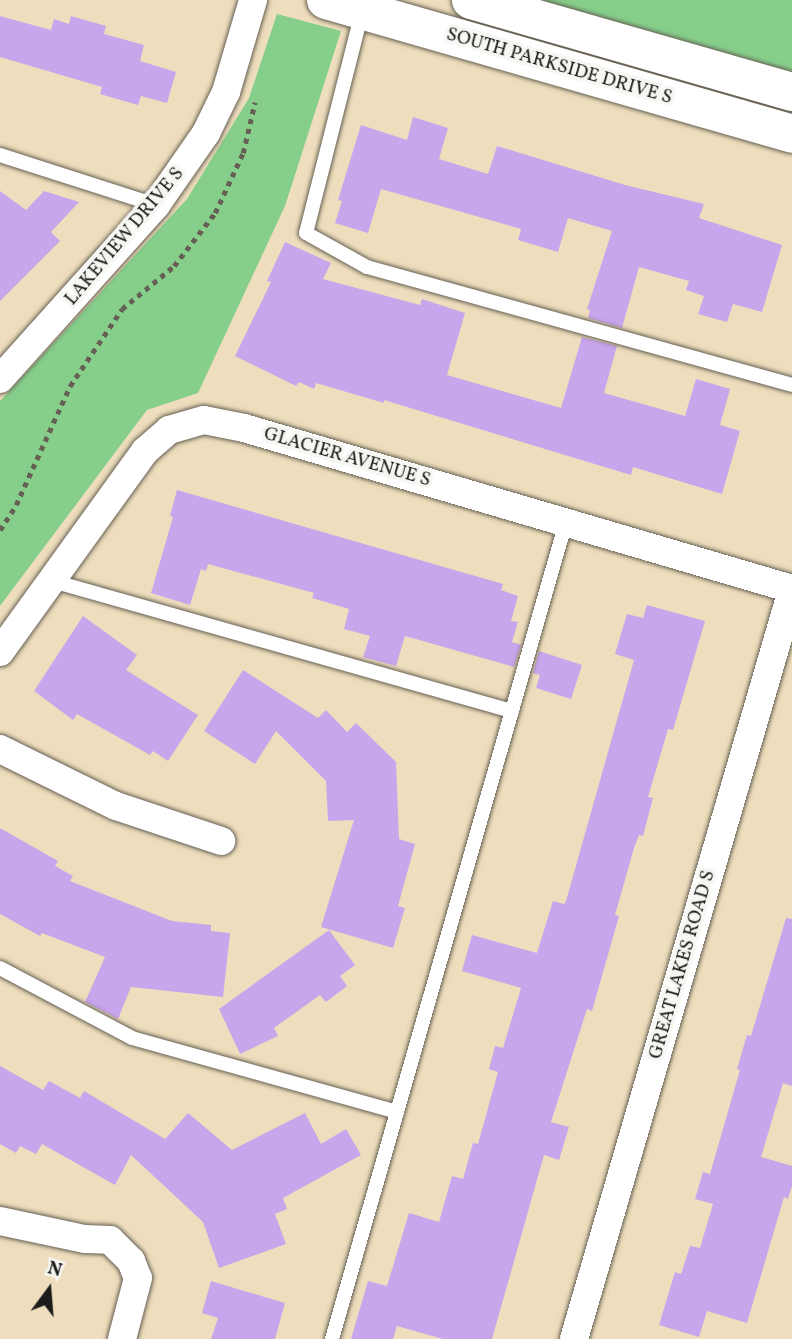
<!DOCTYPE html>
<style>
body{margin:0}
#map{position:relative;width:792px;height:1339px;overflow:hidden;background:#efdebd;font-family:Vollkorn,serif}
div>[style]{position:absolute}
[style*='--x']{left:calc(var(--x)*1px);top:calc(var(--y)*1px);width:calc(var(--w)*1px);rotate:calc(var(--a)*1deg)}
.green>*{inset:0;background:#86cf8b}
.building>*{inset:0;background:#c9a5ec}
.path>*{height:4.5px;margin-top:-2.25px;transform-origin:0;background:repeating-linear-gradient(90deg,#666054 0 5px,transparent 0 10px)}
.roads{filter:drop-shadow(0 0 2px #666054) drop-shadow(0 0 2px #666054)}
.lane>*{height:14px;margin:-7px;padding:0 7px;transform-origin:7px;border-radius:7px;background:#fff}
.street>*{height:28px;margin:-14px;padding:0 14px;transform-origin:14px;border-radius:14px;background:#fff}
.secondary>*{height:38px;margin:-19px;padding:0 19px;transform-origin:19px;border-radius:19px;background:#fff}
span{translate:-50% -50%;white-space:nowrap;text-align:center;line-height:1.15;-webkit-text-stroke:7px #f6f6f2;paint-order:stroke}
.street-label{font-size:19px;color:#1c1c1c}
.north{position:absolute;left:14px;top:1255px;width:70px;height:70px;-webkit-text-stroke:5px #f6f6f2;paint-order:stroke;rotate:16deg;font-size:19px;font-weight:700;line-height:28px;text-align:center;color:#1c1c1c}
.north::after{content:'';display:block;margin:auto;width:24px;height:32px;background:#1c1c1c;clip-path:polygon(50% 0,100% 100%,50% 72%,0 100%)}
</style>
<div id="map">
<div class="green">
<div style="clip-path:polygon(538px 0,792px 0,792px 75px)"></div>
<div style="clip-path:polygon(277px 14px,341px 31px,285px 206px,198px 393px,147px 410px,0 606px,0 401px,187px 199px,249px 98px)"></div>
</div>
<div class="building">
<div style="clip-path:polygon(0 16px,51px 30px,54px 19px,69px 24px,71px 16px,106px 26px,104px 34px,144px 45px,140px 61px,176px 72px,167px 103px,141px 96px,138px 105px,100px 94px,102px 87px,0 57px)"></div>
<div style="clip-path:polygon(413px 117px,448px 128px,439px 159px,488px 174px,497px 146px,625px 185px,704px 204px,699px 218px,782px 245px,762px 312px,733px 304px,727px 322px,698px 314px,704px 296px,686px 290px,689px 281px,639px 267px,622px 328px,588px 318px,590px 310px,587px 309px,612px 231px,568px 218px,558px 252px,518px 240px,521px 229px,381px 189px,368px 233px,335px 223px,342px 201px,338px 200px,361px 125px,407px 140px)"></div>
<div style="clip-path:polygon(0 191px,26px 210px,44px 191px,79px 202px,51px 232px,60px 241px,0 301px)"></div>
<div style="clip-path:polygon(285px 242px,331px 263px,323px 279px,420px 305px,422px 299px,465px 313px,447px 375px,561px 408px,582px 337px,617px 346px,604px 393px,685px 416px,696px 379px,730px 389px,720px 425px,740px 431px,722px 494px,633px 467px,631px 475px,384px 400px,384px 403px,316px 383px,314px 389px,299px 382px,296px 386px,235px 356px,271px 282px,267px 281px)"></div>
<div style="clip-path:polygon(177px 490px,503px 584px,501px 590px,518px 596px,511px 621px,518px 622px,512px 642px,521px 645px,514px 667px,405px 636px,396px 666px,363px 657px,370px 636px,344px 629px,349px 609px,312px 598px,314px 593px,208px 564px,206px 571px,201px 569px,190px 605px,151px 593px,173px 517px,170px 516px)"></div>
<div style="clip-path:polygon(647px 605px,705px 621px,673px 730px,668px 729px,648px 797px,653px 798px,643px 836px,639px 835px,634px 848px,615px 915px,619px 916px,592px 1011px,587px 1009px,551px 1122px,569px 1127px,559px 1160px,544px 1155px,492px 1339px,443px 1339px,397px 1326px,393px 1339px,351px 1339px,368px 1281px,387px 1286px,409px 1213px,439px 1222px,452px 1176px,463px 1179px,473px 1143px,478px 1144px,498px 1072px,489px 1069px,495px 1046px,503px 1048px,521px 988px,462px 971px,472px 935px,537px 953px,553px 901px,564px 904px,566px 901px,634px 660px,615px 654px,627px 614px,643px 618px)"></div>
<div style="clip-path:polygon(83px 616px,137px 655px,126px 670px,198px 715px,168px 761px,153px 751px,150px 755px,77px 714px,73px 720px,34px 691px)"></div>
<div style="clip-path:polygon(539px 651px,582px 665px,571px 699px,536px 688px,540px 675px,533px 673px)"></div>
<div style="clip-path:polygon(243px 670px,318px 718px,326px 710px,347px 732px,356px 723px,396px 762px,399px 839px,415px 844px,398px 906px,405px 908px,393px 948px,321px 927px,354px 820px,328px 821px,326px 781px,276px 731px,255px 764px,204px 731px)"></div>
<div style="clip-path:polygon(0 828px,58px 861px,55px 866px,73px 876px,70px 881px,172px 921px,211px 925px,211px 931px,230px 933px,223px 997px,131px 987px,118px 1019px,85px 1002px,105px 957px,42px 933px,40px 936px,0 914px)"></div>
<div style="clip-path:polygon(786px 918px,792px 919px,792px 1086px,783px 1083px,761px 1157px,792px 1166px,792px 1186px,788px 1199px,784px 1197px,747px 1323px,707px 1311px,699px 1337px,659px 1325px,675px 1272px,681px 1274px,690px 1246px,700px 1248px,713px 1204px,695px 1199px,703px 1172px,710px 1174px,740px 1070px,737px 1069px,747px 1035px,751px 1036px)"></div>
<div style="clip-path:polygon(329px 930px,355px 965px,340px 976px,347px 986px,326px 1002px,320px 995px,274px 1028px,278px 1036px,240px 1054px,219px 1009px)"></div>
<div style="clip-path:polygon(0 1066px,43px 1090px,49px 1081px,80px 1098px,84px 1091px,165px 1139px,188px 1113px,232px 1150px,305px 1113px,321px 1144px,346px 1129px,361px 1155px,283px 1198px,287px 1209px,275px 1214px,286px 1244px,219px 1268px,203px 1222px,131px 1155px,115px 1185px,42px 1144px,36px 1154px,20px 1146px,16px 1153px,0 1144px)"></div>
<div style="clip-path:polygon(211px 1281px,285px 1303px,275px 1339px,211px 1339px,218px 1318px,202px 1313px)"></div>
</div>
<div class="path">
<div style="--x:0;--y:530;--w:30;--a:-57"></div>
<div style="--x:16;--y:505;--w:131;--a:-65.6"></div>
<div style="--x:70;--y:386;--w:93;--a:-56"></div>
<div style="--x:122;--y:309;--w:67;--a:-39.6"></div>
<div style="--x:174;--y:266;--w:67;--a:-52.3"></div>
<div style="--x:215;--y:213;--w:66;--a:-65"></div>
<div style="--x:243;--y:153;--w:52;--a:-76.8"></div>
</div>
<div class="roads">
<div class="lane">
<div style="--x:362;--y:12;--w:228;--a:104.2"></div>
<div style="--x:306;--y:233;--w:70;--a:29.1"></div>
<div style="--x:367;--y:267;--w:441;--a:15.5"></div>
<div style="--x:0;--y:155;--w:164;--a:17.8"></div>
<div style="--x:52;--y:581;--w:478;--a:15.8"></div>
<div style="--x:0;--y:968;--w:149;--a:27.9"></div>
<div style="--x:132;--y:1038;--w:275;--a:15.6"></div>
<div style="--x:332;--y:1339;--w:850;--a:-74.02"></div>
</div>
<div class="street">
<div style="--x:0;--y:379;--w:234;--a:-48.1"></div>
<div style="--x:156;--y:205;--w:88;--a:-55.2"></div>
<div style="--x:206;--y:133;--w:46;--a:-64"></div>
<div style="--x:226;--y:92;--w:96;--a:-73.6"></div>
<div style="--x:0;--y:652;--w:248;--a:-54.2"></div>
<div style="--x:145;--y:451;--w:32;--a:-41"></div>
<div style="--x:169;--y:430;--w:36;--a:-16"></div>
<div style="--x:204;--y:420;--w:41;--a:11.3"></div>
<div style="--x:244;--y:428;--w:571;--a:16.37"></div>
<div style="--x:0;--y:749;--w:129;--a:26.2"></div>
<div style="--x:116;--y:806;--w:111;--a:18.4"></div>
<div style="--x:0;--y:1221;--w:87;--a:12"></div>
<div style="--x:85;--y:1239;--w:25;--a:2"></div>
<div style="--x:110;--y:1240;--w:30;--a:45"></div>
<div style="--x:131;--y:1261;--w:18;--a:68"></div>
<div style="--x:138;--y:1278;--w:63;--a:104.7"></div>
<div style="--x:574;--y:1339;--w:780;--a:-73.77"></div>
</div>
<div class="secondary">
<div style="--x:326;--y:0;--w:485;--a:16"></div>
<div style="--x:471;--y:0;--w:334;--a:16"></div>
</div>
</div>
<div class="street-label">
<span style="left:559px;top:67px;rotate:16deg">SOUTH PARKSIDE DRIVE S</span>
<span style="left:125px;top:237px;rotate:-50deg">LAKEVIEW DRIVE S</span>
<span style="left:347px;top:458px;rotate:16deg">GLACIER AVENUE S</span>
<span style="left:683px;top:965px;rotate:-74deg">GREAT LAKES ROAD S</span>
</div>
<div class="north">N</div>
</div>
